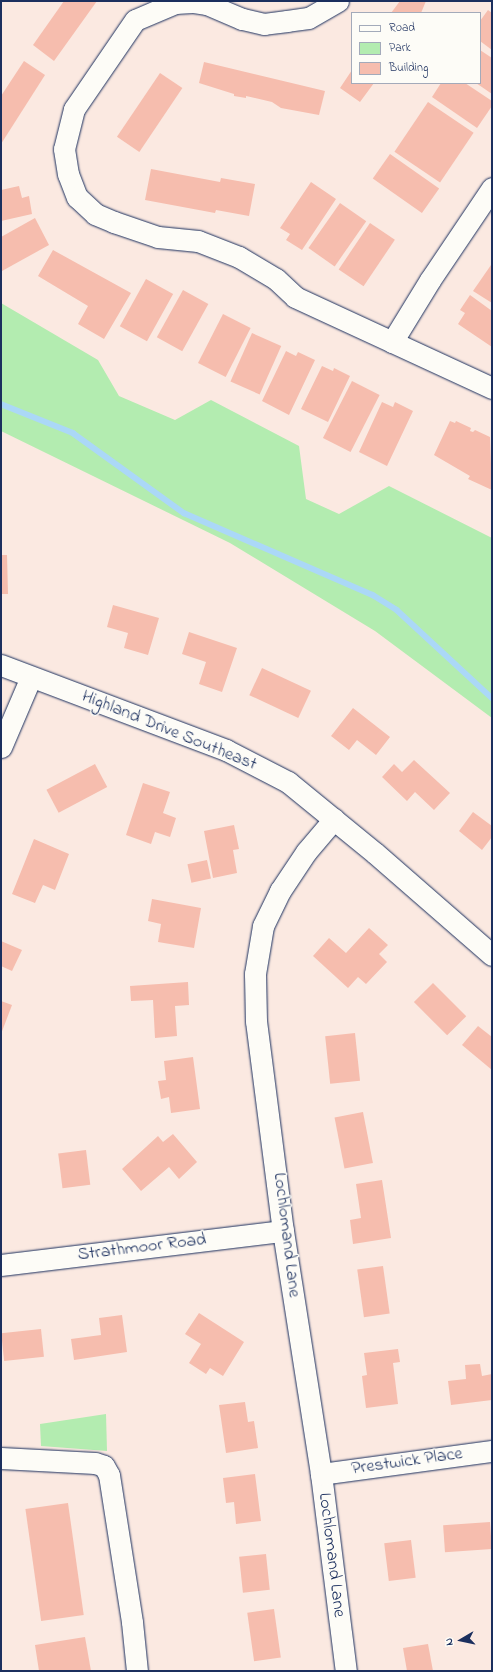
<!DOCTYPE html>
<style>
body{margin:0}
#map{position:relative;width:493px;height:1672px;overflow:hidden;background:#fbe9e1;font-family:"Indie Flower",sans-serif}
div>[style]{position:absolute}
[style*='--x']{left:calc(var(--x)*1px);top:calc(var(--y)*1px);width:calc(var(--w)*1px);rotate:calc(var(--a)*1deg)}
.green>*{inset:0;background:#b3ecb0}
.stream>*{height:5.5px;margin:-2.75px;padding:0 2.75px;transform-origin:2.75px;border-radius:2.75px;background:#abd8f7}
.building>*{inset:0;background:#f6bdae;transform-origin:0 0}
.roads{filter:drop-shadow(0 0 1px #1b2f5e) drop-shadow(0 0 1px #1b2f5e)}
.street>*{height:21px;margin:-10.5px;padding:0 10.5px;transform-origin:10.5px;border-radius:10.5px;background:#fdfcf7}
span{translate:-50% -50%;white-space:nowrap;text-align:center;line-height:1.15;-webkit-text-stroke:3px #fdfcf7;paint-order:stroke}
.street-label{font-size:18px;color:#1b2f5e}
.frame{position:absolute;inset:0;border:2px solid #1b2f5e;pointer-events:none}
.legend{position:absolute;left:351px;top:12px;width:130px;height:72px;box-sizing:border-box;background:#fdfcf7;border:1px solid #a3aaba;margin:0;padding:5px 7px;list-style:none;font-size:12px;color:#1b2f5e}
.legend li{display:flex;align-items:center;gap:8px;height:20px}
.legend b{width:20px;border:1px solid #a3aaba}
.north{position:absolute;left:441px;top:1620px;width:40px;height:40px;-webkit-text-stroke:3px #fdfcf7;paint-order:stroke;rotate:261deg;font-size:11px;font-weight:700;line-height:16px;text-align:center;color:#1b2f5e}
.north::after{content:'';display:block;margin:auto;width:14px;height:18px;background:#1b2f5e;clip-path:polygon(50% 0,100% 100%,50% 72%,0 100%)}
</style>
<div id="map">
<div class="green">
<div style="clip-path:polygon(1px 303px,98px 360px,119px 396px,175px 420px,211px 400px,299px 446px,306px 499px,339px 514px,389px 486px,492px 538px,492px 718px,375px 631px,230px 543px,1px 431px)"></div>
<div style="clip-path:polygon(106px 1414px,107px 1451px,41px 1446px,40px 1424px)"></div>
</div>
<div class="stream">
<div style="--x:1;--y:404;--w:78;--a:21.9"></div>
<div style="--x:73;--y:433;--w:137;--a:35.8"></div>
<div style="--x:184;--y:513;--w:206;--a:23.5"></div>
<div style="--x:373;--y:595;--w:28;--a:32"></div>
<div style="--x:397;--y:610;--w:129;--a:42.8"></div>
</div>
<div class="building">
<div style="clip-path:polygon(64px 1px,97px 1px,54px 61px,33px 45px)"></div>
<div style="clip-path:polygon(400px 1px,426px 1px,421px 13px,391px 13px)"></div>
<div style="clip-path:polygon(488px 10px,492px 13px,492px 50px,480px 41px,480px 21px)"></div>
<div style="clip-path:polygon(480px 50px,492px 58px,492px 94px,476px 83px,480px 83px)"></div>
<div style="clip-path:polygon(24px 61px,45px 75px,1px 144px,1px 96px)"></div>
<div style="clip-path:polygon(204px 62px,325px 91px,319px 115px,281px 108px,272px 102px,246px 96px,246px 98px,234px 96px,234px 94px,199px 83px)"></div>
<div style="clip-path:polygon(352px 70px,352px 83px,374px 83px,360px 102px,340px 88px)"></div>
<div style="left:160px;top:73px;width:27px;height:77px;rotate:34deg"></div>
<div style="clip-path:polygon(441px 83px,465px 83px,492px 101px,492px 106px,477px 128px,432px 97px)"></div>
<div style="left:428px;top:102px;width:55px;height:60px;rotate:34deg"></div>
<div style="left:390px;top:154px;width:60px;height:30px;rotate:35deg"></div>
<div style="clip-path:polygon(151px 169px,220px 182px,221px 178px,255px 184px,249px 216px,216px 210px,215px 213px,145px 200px)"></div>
<div style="clip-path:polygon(311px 182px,336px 199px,302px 250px,286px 240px,290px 234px,280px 228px)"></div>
<div style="clip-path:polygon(19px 186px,22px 198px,29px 196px,32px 214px,1px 221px,1px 190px)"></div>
<div style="left:340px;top:203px;width:32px;height:55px;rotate:35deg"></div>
<div style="clip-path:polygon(35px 218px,49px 245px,2px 271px,1px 237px)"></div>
<div style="left:370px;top:223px;width:30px;height:56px;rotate:34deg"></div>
<div style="clip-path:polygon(53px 250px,131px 293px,104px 339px,78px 324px,88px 306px,38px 276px)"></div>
<div style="clip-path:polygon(491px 265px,492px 266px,492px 303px,473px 291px)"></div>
<div style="left:146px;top:279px;width:31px;height:54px;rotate:29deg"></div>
<div style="left:183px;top:290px;width:29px;height:54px;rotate:29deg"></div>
<div style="clip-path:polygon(470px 295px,492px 311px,492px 347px,458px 324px,465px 313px,460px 310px)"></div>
<div style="left:223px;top:314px;width:31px;height:55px;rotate:27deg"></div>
<div style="left:252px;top:333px;width:32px;height:53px;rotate:24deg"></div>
<div style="clip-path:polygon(286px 351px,296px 356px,298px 352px,315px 360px,289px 415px,262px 401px)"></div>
<div style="clip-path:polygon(322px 366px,333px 371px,334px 368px,350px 376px,328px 422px,301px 409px)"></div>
<div style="left:352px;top:381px;width:31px;height:64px;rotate:27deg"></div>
<div style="clip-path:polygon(382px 402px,393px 407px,395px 402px,413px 411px,387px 466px,359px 452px)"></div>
<div style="clip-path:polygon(450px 421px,455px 423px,456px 421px,471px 428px,470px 431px,473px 432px,475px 430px,490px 437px,492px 490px,468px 479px,470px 476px,434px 455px)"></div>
<div style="clip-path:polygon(1px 555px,7px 555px,8px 594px,1px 594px)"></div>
<div style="clip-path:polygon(113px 605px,159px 618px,148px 655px,124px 648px,128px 633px,107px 627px)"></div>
<div style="clip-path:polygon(189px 632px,237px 648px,222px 692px,199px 684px,206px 662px,182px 654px)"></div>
<div style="left:262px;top:668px;width:54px;height:30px;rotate:25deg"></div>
<div style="clip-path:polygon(353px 708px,390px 737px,376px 755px,357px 740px,349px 750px,331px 736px)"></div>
<div style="clip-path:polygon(414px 760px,450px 793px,434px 810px,415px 792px,407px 801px,382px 777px,394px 764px,402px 772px)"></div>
<div style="left:95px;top:764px;width:26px;height:55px;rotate:62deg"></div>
<div style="clip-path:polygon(143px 783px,170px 792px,163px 813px,176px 818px,170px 837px,155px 832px,151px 844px,126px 835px)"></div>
<div style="clip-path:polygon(473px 812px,492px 826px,492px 837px,482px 850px,459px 831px)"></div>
<div style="clip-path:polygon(234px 825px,239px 849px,233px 850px,237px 873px,213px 878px,204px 831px)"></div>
<div style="clip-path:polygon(34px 839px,69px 854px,55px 890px,43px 885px,35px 903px,12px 894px)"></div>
<div style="left:207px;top:860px;width:19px;height:20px;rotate:78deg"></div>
<div style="clip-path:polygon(152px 899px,201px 908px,194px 948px,158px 942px,161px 924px,148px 921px)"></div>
<div style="clip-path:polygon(369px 928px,388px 945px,379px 954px,387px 962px,366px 984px,358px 977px,348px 988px,313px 956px,329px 938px,346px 953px)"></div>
<div style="clip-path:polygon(1px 941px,22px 950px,12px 971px,1px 966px)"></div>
<div style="clip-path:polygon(188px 982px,189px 1005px,175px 1006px,177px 1036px,155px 1038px,153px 1000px,131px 1001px,130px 986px)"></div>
<div style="left:433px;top:983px;width:47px;height:27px;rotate:45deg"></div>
<div style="clip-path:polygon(1px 1001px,12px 1005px,1px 1034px)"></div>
<div style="clip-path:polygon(478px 1026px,492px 1037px,492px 1070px,462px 1045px)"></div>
<div style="left:355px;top:1033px;width:48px;height:30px;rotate:84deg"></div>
<div style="clip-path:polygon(193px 1057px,200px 1109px,171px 1113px,169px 1097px,161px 1099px,158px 1081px,166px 1080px,164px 1061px)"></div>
<div style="left:363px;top:1112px;width:52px;height:29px;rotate:79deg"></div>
<div style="clip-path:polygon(173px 1134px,197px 1162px,179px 1179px,169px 1167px,141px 1191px,122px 1169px,158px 1136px,163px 1142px)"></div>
<div style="left:86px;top:1150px;width:35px;height:28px;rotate:83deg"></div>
<div style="clip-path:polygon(382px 1180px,391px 1238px,353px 1244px,350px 1220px,361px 1218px,356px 1184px)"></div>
<div style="left:383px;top:1266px;width:48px;height:26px;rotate:82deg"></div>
<div style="clip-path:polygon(199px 1313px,244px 1342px,223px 1376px,210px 1368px,206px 1374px,189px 1363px,201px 1344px,185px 1334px)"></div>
<div style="clip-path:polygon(122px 1315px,127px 1352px,74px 1360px,71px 1339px,101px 1335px,99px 1318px)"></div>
<div style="left:41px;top:1329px;width:28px;height:40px;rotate:84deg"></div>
<div style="clip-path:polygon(398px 1349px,400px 1362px,393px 1363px,398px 1404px,366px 1408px,362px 1376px,367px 1375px,364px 1353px)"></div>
<div style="clip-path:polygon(480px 1364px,482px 1376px,492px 1374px,492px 1400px,451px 1405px,448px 1381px,466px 1379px,465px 1365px)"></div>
<div style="clip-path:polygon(245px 1402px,248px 1422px,254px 1421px,258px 1448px,226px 1453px,219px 1405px)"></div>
<div style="clip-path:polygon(255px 1474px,261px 1521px,236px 1524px,234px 1502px,226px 1503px,223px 1478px)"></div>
<div style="left:68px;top:1503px;width:113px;height:43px;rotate:82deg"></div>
<div style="left:490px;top:1522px;width:27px;height:47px;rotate:86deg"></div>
<div style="left:411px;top:1540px;width:38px;height:27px;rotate:83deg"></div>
<div style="left:266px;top:1554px;width:36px;height:27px;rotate:84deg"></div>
<div style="left:274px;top:1609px;width:49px;height:27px;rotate:82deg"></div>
<div style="clip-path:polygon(85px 1637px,91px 1671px,39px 1671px,35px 1645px)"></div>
<div style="clip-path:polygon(428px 1644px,433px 1671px,407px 1671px,403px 1648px)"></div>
</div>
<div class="roads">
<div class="street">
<div style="--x:338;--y:1;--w:34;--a:150"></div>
<div style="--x:308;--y:18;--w:21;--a:172"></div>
<div style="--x:287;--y:21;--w:23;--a:173"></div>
<div style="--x:264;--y:24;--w:23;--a:-167"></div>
<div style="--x:242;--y:19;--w:38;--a:-157"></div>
<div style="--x:207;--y:4;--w:15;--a:-172"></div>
<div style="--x:192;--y:2;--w:17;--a:177"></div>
<div style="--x:175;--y:3;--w:43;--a:157"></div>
<div style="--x:135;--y:20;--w:108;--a:124.4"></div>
<div style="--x:74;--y:109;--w:41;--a:104"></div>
<div style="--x:64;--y:149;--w:25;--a:81"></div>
<div style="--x:68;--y:174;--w:25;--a:69"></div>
<div style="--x:77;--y:197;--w:25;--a:43"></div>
<div style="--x:95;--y:214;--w:21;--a:23"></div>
<div style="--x:114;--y:222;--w:46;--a:18.8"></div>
<div style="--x:158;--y:237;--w:40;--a:5.7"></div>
<div style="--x:198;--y:241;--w:44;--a:21.3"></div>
<div style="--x:239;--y:257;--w:43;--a:30.7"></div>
<div style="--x:276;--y:279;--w:26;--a:43"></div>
<div style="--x:295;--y:297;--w:217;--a:24.8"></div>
<div style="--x:392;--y:342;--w:73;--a:-58.5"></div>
<div style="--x:430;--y:280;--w:111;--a:-56"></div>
<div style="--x:1;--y:665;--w:241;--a:20.7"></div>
<div style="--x:226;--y:750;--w:70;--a:27.3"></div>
<div style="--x:288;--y:782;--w:112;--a:39.2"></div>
<div style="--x:375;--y:853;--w:155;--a:41.1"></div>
<div style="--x:1;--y:747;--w:76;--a:-66.8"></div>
<div style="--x:334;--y:819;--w:43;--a:130.3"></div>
<div style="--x:306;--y:852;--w:47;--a:123.7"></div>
<div style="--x:280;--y:891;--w:39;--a:116"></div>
<div style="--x:263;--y:926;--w:49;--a:99.5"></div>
<div style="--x:255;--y:974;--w:47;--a:88.8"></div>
<div style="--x:256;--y:1021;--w:212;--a:82.7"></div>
<div style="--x:283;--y:1231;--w:246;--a:81.1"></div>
<div style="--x:321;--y:1474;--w:199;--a:82.8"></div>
<div style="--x:1;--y:1265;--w:284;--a:-6.9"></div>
<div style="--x:1;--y:1458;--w:94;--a:3"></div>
<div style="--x:95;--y:1463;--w:9;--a:18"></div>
<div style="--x:104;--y:1466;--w:10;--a:61"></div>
<div style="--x:109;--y:1475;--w:149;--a:81.1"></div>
<div style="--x:132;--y:1622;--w:49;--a:84.2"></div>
<div style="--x:321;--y:1474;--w:173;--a:-7.7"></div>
</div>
</div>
<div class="street-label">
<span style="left:169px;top:731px;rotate:22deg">Highland Drive Southeast</span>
<span style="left:286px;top:1235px;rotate:83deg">Lochlomand Lane</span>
<span style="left:142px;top:1248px;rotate:-7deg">Strathmoor Road</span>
<span style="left:407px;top:1462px;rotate:-8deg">Prestwick Place</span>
<span style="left:331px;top:1555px;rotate:83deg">Lochlomand Lane</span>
</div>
<div class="frame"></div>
<ul class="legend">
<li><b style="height:5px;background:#fdfcf7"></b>Road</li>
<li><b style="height:11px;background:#b3ecb0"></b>Park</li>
<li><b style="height:11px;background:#f6bdae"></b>Building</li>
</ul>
<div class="north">N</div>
</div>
